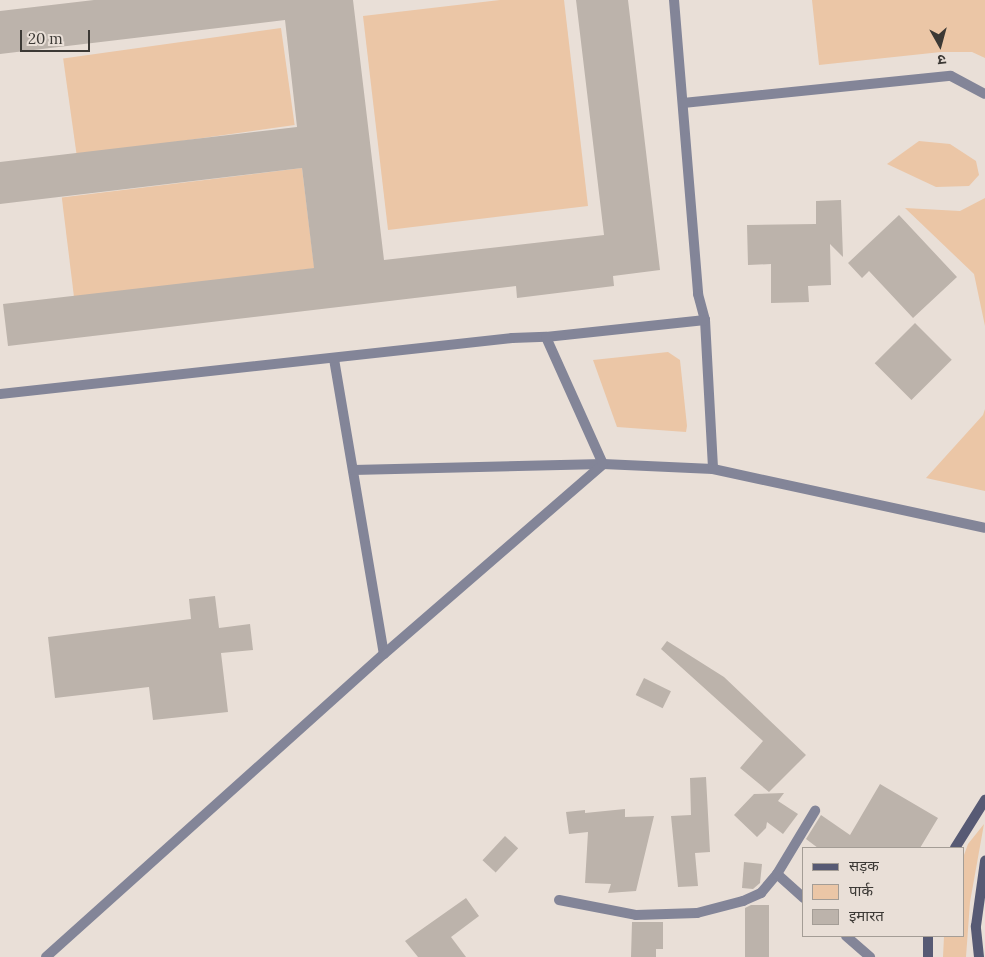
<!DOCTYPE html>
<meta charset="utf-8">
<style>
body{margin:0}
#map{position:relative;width:985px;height:957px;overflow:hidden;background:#e9dfd7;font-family:Lora,"Noto Sans Devanagari",serif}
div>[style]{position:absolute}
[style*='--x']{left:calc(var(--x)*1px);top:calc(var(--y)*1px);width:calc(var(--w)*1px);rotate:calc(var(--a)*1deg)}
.green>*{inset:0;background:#ebc6a6;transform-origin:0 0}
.building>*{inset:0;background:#bcb3ab;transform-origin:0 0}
.street>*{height:10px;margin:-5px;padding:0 5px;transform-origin:5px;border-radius:5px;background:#838598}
.secondary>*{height:10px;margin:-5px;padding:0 5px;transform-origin:5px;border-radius:5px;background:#575a74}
span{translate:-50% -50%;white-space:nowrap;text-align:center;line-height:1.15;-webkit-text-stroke:5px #e9dfd7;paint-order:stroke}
.legend{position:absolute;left:802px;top:847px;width:162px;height:90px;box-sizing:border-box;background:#e9dfd7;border:1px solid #a49d96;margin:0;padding:6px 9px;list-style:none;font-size:15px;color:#3c3935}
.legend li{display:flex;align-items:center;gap:10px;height:25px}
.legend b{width:25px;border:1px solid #a49d96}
.north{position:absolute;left:915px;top:20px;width:50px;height:50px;-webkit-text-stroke:4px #e9dfd7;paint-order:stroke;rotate:173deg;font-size:14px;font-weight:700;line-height:20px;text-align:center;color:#3c3935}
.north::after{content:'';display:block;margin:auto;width:18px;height:22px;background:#3c3935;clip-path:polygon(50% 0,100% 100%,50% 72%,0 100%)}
.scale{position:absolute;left:20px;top:30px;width:70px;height:22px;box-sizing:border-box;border:2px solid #3c3935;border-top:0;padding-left:6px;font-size:15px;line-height:18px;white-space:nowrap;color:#3c3935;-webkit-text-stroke:4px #e9dfd7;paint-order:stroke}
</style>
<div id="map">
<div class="green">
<div style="clip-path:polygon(500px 0,564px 0,588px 206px,388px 230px,363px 16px)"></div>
<div style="clip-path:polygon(812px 0,985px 0,985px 58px,972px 52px,941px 52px,819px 65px)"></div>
<div style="left:281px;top:28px;width:98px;height:220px;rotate:82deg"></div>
<div style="clip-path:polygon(919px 141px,950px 144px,976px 161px,979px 175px,969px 186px,936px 187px,887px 164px)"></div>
<div style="left:302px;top:168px;width:101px;height:242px;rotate:83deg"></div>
<div style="clip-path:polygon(985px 198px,985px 326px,974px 274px,905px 208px,960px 211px)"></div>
<div style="clip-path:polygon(668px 352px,680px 360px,687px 426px,686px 432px,617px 427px,593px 360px)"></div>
<div style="clip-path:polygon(985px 409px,985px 491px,926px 478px,983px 415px)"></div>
<div style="clip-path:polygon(984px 824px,970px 902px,966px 957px,943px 957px,944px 936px,964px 936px,964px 855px,968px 844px)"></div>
</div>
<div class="building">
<div style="clip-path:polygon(94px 0,353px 0,384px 260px,604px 235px,576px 0,628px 0,660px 270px,613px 276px,614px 286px,517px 298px,516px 286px,8px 346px,3px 304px,314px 268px,302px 168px,0 204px,0 162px,297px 127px,285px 20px,0 54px,0 11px)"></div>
<div style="clip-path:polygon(841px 200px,843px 257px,830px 244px,831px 285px,808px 286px,809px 302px,771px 303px,771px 264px,748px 265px,747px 225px,816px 224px,816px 201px)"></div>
<div style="clip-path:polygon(899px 215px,957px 277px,913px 318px,869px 271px,862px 278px,848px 263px)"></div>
<div style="left:915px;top:323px;width:52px;height:57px;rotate:45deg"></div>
<div style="clip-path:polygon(215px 596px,219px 628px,250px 624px,253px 650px,221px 653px,228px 712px,153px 720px,149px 687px,55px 698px,48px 637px,191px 619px,189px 599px)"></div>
<div style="clip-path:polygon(667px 641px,724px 677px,806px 755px,769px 792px,740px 768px,763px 741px,661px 649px)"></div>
<div style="left:644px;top:678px;width:30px;height:19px;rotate:26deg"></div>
<div style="clip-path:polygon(706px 777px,710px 852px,695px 853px,698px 886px,678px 887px,671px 816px,691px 815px,690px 778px)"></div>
<div style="clip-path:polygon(880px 784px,938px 818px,920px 848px,818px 848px,806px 839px,821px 815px,850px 835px)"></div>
<div style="clip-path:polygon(784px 793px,778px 801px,798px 814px,783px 834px,767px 822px,766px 828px,757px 837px,734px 815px,754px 794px)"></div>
<div style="clip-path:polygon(625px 809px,625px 817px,654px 816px,636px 891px,608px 893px,611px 884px,585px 883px,588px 832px,569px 834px,566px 812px,585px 810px,585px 813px)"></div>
<div style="left:505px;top:836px;width:18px;height:33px;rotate:43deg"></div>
<div style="clip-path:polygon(744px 862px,762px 864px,760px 883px,753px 889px,742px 888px)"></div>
<div style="clip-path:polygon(466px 898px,479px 916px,451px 937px,466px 957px,418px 957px,405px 941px)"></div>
<div style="clip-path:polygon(751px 905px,769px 905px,769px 957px,745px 957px,745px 908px)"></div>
<div style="clip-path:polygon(632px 922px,663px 922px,663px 949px,656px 949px,656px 957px,631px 957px)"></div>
</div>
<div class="street">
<div style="--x:674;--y:0;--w:295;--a:85.3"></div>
<div style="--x:698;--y:294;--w:27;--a:75"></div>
<div style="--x:705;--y:320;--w:149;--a:86.9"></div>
<div style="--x:683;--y:103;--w:269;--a:-5.8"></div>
<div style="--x:951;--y:76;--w:38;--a:28"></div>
<div style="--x:334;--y:359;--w:299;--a:80.4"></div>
<div style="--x:0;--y:394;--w:515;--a:-6.24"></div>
<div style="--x:512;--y:338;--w:34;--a:-2"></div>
<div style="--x:546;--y:337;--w:160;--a:-6.1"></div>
<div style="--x:353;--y:470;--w:250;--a:-1.4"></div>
<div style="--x:603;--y:464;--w:110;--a:2.6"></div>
<div style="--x:713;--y:469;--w:278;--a:12.2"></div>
<div style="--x:777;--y:874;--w:36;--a:42"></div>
<div style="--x:559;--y:900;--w:78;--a:11"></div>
<div style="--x:636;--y:915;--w:61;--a:-1.9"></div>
<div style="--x:697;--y:913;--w:48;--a:-14.6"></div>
<div style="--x:743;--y:901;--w:20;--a:-24"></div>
<div style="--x:761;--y:893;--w:25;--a:-50"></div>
<div style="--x:777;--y:874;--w:74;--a:-58.9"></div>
<div style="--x:846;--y:936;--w:32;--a:41"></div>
<div style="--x:46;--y:957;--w:454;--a:-41.9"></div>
<div style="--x:384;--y:654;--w:290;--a:-40.9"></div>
<div style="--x:603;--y:464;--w:139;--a:-114.2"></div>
</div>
<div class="secondary">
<div style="--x:955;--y:848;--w:57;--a:-58"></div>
<div style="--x:928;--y:936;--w:21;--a:90"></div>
<div style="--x:979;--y:957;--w:31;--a:-96"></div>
<div style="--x:976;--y:926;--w:66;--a:-82.1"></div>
</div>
<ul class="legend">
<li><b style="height:6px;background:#575a74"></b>सड़क</li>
<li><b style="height:14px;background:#ebc6a6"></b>पार्क</li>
<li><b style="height:14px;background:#bcb3ab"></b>इमारत</li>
</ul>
<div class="north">उ</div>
<div class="scale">20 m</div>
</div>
